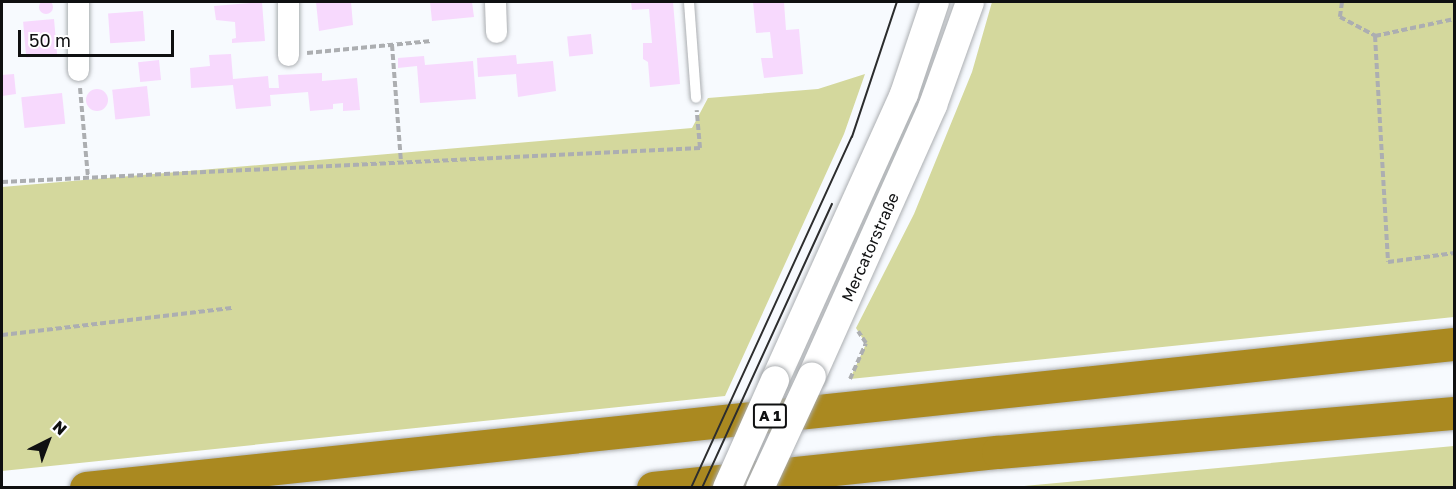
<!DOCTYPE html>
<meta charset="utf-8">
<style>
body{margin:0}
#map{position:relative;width:1456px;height:489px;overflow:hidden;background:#f7fafe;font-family:"Golos Text",sans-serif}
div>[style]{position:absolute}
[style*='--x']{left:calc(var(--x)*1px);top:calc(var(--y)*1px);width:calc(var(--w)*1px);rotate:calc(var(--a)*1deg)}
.green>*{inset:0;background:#d4d89d}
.building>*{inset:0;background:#f7d9fd;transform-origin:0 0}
.round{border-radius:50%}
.path>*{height:4px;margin-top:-2px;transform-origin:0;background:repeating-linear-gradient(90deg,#acaeb1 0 6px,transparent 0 9px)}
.roads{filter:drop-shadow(0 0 2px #abaeb1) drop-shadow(0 0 2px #abaeb1)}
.lane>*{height:10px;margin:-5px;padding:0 5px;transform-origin:5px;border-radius:5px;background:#fff}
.street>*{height:21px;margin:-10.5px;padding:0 10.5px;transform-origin:10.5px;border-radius:10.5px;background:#fff}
.secondary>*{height:28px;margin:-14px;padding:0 14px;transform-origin:14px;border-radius:14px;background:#fff}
.highway>*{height:33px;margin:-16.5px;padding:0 16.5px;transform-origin:16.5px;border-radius:16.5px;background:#aa8920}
.tram>*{height:1.5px;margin:-0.75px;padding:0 0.75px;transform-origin:0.75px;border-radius:0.75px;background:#2c2d2e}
.bridges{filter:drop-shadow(0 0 2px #abaeb1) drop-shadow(0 0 2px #abaeb1)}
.secondary-bridge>*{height:28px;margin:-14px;padding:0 14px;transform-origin:14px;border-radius:14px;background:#fff}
span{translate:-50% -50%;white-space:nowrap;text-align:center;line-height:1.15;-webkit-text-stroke:6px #fff;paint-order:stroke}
.shield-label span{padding:2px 4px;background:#fff;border:2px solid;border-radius:4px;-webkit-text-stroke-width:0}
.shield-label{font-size:15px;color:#0f1011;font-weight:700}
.street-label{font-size:16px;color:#0f1011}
.frame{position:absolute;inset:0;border:3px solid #0f1011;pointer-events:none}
.north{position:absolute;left:18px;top:411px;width:60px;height:60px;-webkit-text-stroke:4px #fff;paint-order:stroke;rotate:42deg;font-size:16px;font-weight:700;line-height:24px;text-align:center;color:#0f1011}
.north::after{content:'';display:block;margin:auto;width:21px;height:27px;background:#0f1011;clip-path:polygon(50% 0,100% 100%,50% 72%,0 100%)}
.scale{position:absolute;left:18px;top:30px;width:156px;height:27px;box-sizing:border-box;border:3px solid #0f1011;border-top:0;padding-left:8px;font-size:18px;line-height:21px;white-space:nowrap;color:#0f1011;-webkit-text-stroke:4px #fff;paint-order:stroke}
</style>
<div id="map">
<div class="green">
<div style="clip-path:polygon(992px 2px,1454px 2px,1454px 317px,850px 379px,866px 344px,856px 328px,914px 214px,972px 72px)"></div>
<div style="clip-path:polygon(865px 74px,844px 134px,725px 396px,2px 471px,2px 187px,692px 128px,708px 98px,818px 89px)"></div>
<div style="clip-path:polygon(1454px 446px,1454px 487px,1013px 487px)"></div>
</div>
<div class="building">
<div class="round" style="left:39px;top:0;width:14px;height:14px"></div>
<div style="clip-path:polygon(262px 2px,265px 41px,232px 43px,232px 39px,236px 38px,235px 22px,216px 20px,214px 6px)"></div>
<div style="clip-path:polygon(316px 2px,351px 2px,353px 25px,319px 31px)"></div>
<div style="clip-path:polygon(430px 2px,472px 2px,474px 17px,432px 21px)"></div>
<div style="clip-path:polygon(631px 2px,673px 2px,680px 84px,650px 87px,648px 62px,643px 59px,643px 43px,652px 43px,649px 9px,632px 10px)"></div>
<div style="clip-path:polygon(753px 2px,784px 2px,786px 30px,799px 29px,803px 74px,764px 78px,761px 58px,773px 58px,770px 32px,756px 33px)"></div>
<div style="left:143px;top:11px;width:30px;height:35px;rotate:86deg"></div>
<div style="left:54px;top:19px;width:36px;height:31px;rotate:85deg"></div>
<div style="left:591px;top:34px;width:20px;height:24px;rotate:84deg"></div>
<div style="clip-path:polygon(231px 54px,233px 79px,268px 76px,269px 88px,279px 88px,278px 75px,322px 73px,322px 81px,357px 78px,360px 110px,343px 111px,343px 103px,333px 104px,333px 109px,310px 111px,308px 92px,270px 95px,271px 106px,236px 109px,233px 85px,191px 88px,190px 68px,210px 66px,209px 55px)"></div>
<div style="clip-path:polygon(516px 55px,517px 64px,553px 61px,556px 91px,518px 97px,516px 74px,478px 77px,477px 58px)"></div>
<div style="clip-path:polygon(424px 56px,425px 65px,473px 61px,476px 99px,420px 103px,417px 66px,398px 68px,398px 58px)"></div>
<div style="left:159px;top:60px;width:20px;height:21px;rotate:84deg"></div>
<div style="clip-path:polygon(14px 74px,16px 94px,2px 96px,2px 75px)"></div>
<div style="left:147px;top:86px;width:30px;height:35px;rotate:84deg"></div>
<div class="round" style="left:86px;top:89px;width:22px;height:22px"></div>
<div style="left:62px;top:93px;width:31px;height:41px;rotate:84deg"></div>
</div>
<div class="path">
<div style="--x:1342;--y:2;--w:15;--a:98"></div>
<div style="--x:1340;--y:17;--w:40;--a:28"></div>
<div style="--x:1375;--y:36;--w:81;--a:-12.1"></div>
<div style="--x:1375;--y:36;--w:226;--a:86.7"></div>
<div style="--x:1388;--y:262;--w:67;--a:-7.8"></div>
<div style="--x:392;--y:45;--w:118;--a:85.6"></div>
<div style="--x:307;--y:53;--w:125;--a:-5.5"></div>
<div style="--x:80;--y:88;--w:90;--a:84.9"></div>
<div style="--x:2;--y:182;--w:699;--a:-2.79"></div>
<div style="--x:700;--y:148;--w:38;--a:-95"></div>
<div style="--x:2;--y:335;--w:233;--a:-6.7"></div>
<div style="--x:850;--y:379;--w:39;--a:-66"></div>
<div style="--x:866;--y:343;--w:14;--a:-124"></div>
</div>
<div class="roads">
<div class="lane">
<div style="--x:689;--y:2;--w:96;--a:85.8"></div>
</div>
<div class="street">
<div style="--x:495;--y:2;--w:30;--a:88"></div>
<div style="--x:288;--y:55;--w:53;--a:-90"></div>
<div style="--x:78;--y:70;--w:68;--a:-90"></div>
</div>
<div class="secondary">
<div style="--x:812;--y:376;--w:297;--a:-65.9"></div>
<div style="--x:933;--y:105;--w:109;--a:-70.2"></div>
<div style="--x:775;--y:380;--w:314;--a:-65.7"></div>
<div style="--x:904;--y:94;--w:97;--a:-71.4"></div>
</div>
<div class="highway">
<div style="--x:86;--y:488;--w:1376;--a:-6.01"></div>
<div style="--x:653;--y:488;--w:347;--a:-6"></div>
<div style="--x:998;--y:452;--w:458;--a:-4.9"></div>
</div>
</div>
<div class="tram">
<div style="--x:691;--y:488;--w:386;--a:-65.4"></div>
<div style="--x:852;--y:137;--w:142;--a:-71.6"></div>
<div style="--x:702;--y:488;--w:312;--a:-65.4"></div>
</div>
<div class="bridges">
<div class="secondary-bridge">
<div style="--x:727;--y:488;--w:118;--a:-66"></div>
<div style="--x:760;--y:488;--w:123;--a:-65.1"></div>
</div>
</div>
<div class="shield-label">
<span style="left:770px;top:416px">A 1</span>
</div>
<div class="street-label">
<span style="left:870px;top:247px;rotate:-66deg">Mercatorstraße</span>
</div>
<div class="frame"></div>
<div class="north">N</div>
<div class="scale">50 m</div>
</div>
